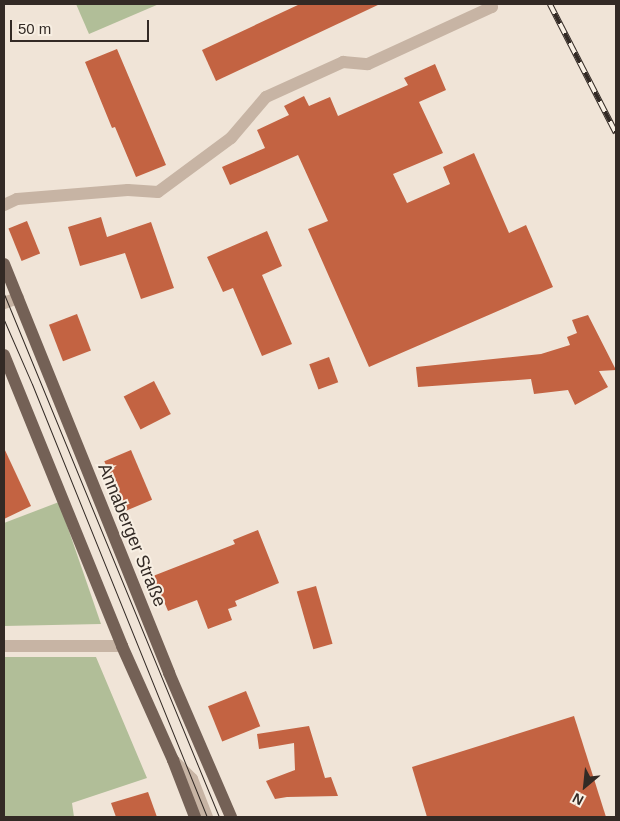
<!DOCTYPE html>
<meta charset="utf-8">
<style>
body{margin:0}
#map{position:relative;width:620px;height:821px;overflow:hidden;background:#f0e4d7;font-family:Arial,sans-serif}
div>[style]{position:absolute}
[style*='--x']{left:calc(var(--x)*1px);top:calc(var(--y)*1px);width:calc(var(--w)*1px);rotate:calc(var(--a)*1deg)}
.green>*{inset:0;background:#b1be98}
.building>*{inset:0;background:#c36342;transform-origin:0 0}
.minor>*{height:12px;margin:-6px;padding:0 6px;transform-origin:6px;border-radius:6px;background:#c7b4a4}
.major>*{height:12px;margin:-6px;padding:0 6px;transform-origin:6px;border-radius:6px;background:#746156}
.tram>*{height:1px;margin:-0.5px;padding:0 0.5px;transform-origin:0.5px;border-radius:0.5px;background:#332a25}
.rail>*{height:5.5px;margin-top:-2.75px;transform-origin:0;background:repeating-linear-gradient(90deg,#f8efe3 0 11px,#332a25 0 22px);box-sizing:border-box;border-block:1px solid #332a25}
span{translate:-50% -50%;white-space:nowrap;text-align:center;line-height:1.15;-webkit-text-stroke:4px #f8efe3;paint-order:stroke}
.street-label{font-size:18px;color:#332a25}
.frame{position:absolute;inset:0;border:5px solid #332a25;pointer-events:none}
.north{position:absolute;left:560px;top:761px;width:50px;height:50px;-webkit-text-stroke:4px #f8efe3;paint-order:stroke;rotate:208deg;font-size:14px;font-weight:700;line-height:20px;text-align:center;color:#332a25}
.north::after{content:'';display:block;margin:auto;width:18px;height:22px;background:#332a25;clip-path:polygon(50% 0,100% 100%,50% 72%,0 100%)}
.scale{position:absolute;left:10px;top:20px;width:139px;height:22px;box-sizing:border-box;border:2px solid #332a25;border-top:0;padding-left:6px;font-size:15px;line-height:18px;white-space:nowrap;color:#332a25;-webkit-text-stroke:4px #f8efe3;paint-order:stroke}
</style>
<div id="map">
<div class="green">
<div style="clip-path:polygon(76px 4px,159px 4px,89px 34px)"></div>
<div style="clip-path:polygon(59px 502px,101px 624px,4px 626px,4px 523px)"></div>
<div style="clip-path:polygon(4px 657px,96px 657px,147px 778px,72px 803px,74px 817px,4px 817px)"></div>
</div>
<div class="building">
<div style="clip-path:polygon(300px 4px,380px 4px,216px 81px,202px 50px)"></div>
<div style="clip-path:polygon(117px 49px,166px 165px,136px 177px,115px 127px,112px 128px,85px 62px)"></div>
<div style="clip-path:polygon(435px 64px,446px 90px,419px 102px,443px 153px,393px 174px,407px 203px,450px 184px,443px 167px,474px 153px,509px 233px,526px 225px,553px 287px,369px 367px,308px 229px,328px 221px,298px 155px,230px 185px,222px 167px,265px 148px,257px 130px,289px 115px,284px 106px,304px 96px,309px 106px,330px 97px,338px 116px,408px 85px,404px 78px)"></div>
<div style="clip-path:polygon(101px 217px,107px 237px,151px 222px,174px 288px,141px 299px,125px 253px,80px 266px,68px 227px)"></div>
<div style="left:27px;top:221px;width:35px;height:20px;rotate:68deg"></div>
<div style="clip-path:polygon(267px 231px,282px 266px,262px 275px,292px 344px,262px 356px,233px 288px,223px 292px,207px 257px)"></div>
<div style="left:77px;top:314px;width:39px;height:30px;rotate:69deg"></div>
<div style="clip-path:polygon(588px 315px,616px 370px,599px 371px,608px 387px,575px 405px,568px 390px,534px 394px,531px 379px,418px 387px,416px 367px,541px 354px,570px 345px,567px 337px,577px 333px,572px 320px)"></div>
<div style="left:329px;top:357px;width:27px;height:21px;rotate:70deg"></div>
<div style="left:154px;top:381px;width:37px;height:34px;rotate:63deg"></div>
<div style="clip-path:polygon(4px 448px,31px 506px,4px 519px)"></div>
<div style="left:131px;top:450px;width:54px;height:29px;rotate:67deg"></div>
<div style="clip-path:polygon(258px 530px,279px 583px,235px 601px,237px 606px,228px 609px,232px 620px,208px 629px,197px 600px,168px 611px,153px 576px,235px 544px,233px 540px)"></div>
<div style="left:316px;top:586px;width:60px;height:20px;rotate:74deg"></div>
<div style="left:246px;top:691px;width:38px;height:41px;rotate:68deg"></div>
<div style="clip-path:polygon(574px 716px,606px 817px,427px 817px,412px 767px)"></div>
<div style="clip-path:polygon(309px 726px,325px 778px,331px 777px,338px 796px,287px 797px,275px 799px,266px 781px,295px 770px,294px 743px,259px 749px,257px 734px)"></div>
<div style="clip-path:polygon(148px 792px,157px 817px,116px 817px,111px 803px)"></div>
</div>
<div class="minor">
<div style="--x:4;--y:205;--w:14;--a:-25"></div>
<div style="--x:17;--y:199;--w:111;--a:-4.6"></div>
<div style="--x:128;--y:190;--w:30;--a:4"></div>
<div style="--x:158;--y:192;--w:91;--a:-36.5"></div>
<div style="--x:231;--y:138;--w:54;--a:-49.5"></div>
<div style="--x:266;--y:97;--w:85;--a:-24.4"></div>
<div style="--x:343;--y:62;--w:25;--a:5"></div>
<div style="--x:368;--y:64;--w:136;--a:-24.7"></div>
<div style="--x:492;--y:7;--w:3;--a:-108"></div>
<div style="--x:4;--y:303;--w:15;--a:-20"></div>
<div style="--x:4;--y:646;--w:118;--a:0"></div>
<div style="--x:173;--y:760;--w:27;--a:45"></div>
<div style="--x:192;--y:779;--w:41;--a:68.5"></div>
</div>
<div class="major">
<div style="--x:4;--y:264;--w:441;--a:68"></div>
<div style="--x:169;--y:673;--w:157;--a:66.7"></div>
<div style="--x:4;--y:355;--w:314;--a:67.9"></div>
<div style="--x:122;--y:646;--w:125;--a:65.9"></div>
<div style="--x:173;--y:760;--w:61;--a:68.9"></div>
</div>
<div class="tram">
<div style="--x:4;--y:294;--w:565;--a:67.65"></div>
<div style="--x:4;--y:320;--w:70;--a:66.4"></div>
<div style="--x:32;--y:384;--w:467;--a:68"></div>
</div>
<div class="rail">
<div style="--x:550;--y:4;--w:145;--a:62.9"></div>
</div>
<div class="street-label">
<span style="left:132px;top:535px;rotate:68deg">Annaberger Straße</span>
</div>
<div class="frame"></div>
<div class="north">N</div>
<div class="scale">50 m</div>
</div>
